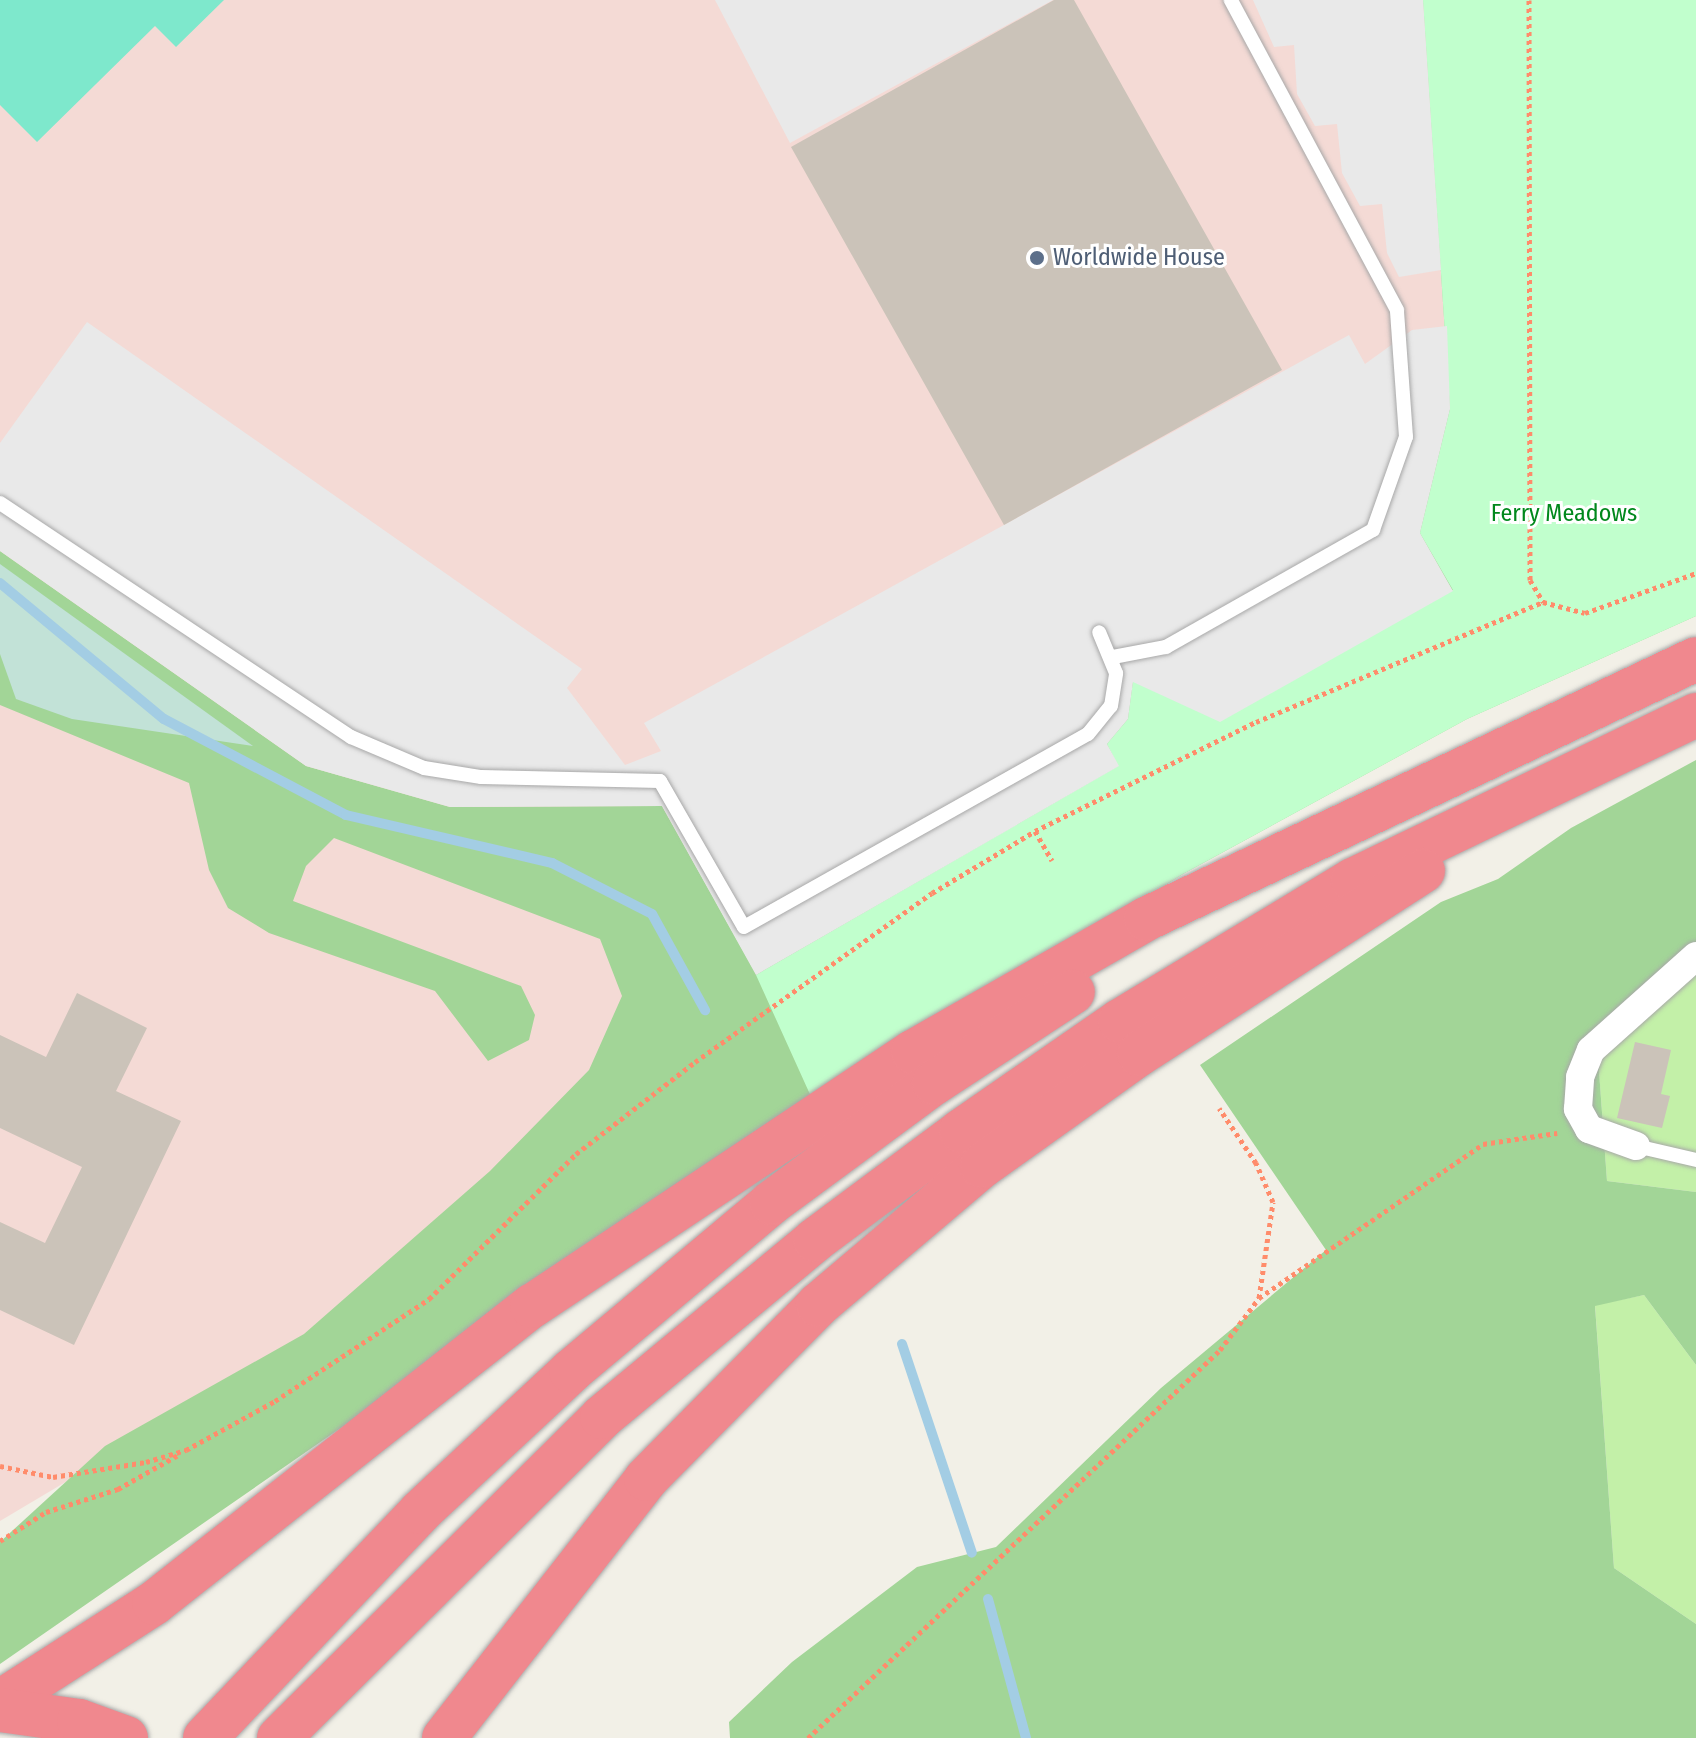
<!DOCTYPE html>
<style>
body{margin:0}
#map{position:relative;width:1696px;height:1738px;overflow:hidden;background:#f2f0e7;font-family:"Fira Sans Condensed",sans-serif}
div>[style]{position:absolute}
[style*='--x']{left:calc(var(--x)*1px);top:calc(var(--y)*1px);width:calc(var(--w)*1px);rotate:calc(var(--a)*1deg)}
.commercial>*{inset:0;background:#f4dad5}
.grass>*{inset:0;background:#c3f0a8}
.forest>*{inset:0;background:#a2d597}
.wetland>*{inset:0;background:#c2e2d7}
.park>*{inset:0;background:#c1ffcd}
.pitch>*{inset:0;background:#7ee8cc}
.parking>*{inset:0;background:#e9e9e9}
.stream>*{height:10px;margin:-5px;padding:0 5px;transform-origin:5px;border-radius:5px;background:#a3cde4}
.building>*{inset:0;background:#cbc3b9}
.path>*{height:5px;margin-top:-2.5px;transform-origin:0;background:repeating-linear-gradient(90deg,#ff8c6b 0 4px,transparent 0 8px)}
.roads{filter:drop-shadow(0 0 2px #a8a8a8) drop-shadow(0 0 2px #a8a8a8)}
.lane>*{height:14px;margin:-7px;padding:0 7px;transform-origin:7px;border-radius:7px;background:#fff}
.street>*{height:28px;margin:-14px;padding:0 14px;transform-origin:14px;border-radius:14px;background:#fff}
.highway>*{height:44px;margin:-22px;padding:0 22px;transform-origin:22px;border-radius:22px;background:#f0888e}
.dots>*{width:22px;height:22px;translate:-50% -50%;box-sizing:border-box;border:4px solid #fff;border-radius:50%}
span{translate:-50% -50%;white-space:nowrap;text-align:center;line-height:1.15;-webkit-text-stroke:6px #fff;paint-order:stroke}
.service-label{font-size:24px;color:#4e5e75}
.left{translate:0 -50%;text-align:left}
.park-label{font-size:24px;color:#01881c}
</style>
<div id="map">
<div class="commercial">
<div style="clip-path:polygon(0 0,1423px 0,1450px 409px,402px 1282px,0 1521px)"></div>
</div>
<div class="grass">
<div style="clip-path:polygon(1696px 963px,1696px 1192px,1607px 1181px,1599px 1071px,1604px 1035px)"></div>
<div style="clip-path:polygon(1644px 1295px,1696px 1365px,1696px 1624px,1614px 1568px,1595px 1305px)"></div>
</div>
<div class="forest">
<div style="clip-path:polygon(1423px 0,1696px 0,1696px 616px,1467px 719px,1183px 874px,813px 1101px,0 1664px,0 1542px,105px 1446px,304px 1334px,490px 1171px,589px 1070px,622px 996px,600px 939px,334px 838px,306px 866px,293px 901px,521px 986px,535px 1015px,529px 1040px,488px 1061px,435px 991px,269px 933px,228px 908px,209px 870px,189px 783px,0 705px,0 551px,306px 766px,450px 807px,662px 806px,756px 974px,1450px 409px)"></div>
<div style="clip-path:polygon(1696px 760px,1696px 963px,1604px 1035px,1599px 1071px,1607px 1181px,1696px 1192px,1696px 1365px,1644px 1295px,1595px 1306px,1614px 1568px,1696px 1624px,1696px 1738px,730px 1738px,729px 1722px,792px 1662px,917px 1567px,996px 1547px,1161px 1388px,1326px 1250px,1200px 1065px,1441px 902px,1498px 879px,1571px 828px)"></div>
</div>
<div class="wetland">
<div style="clip-path:polygon(0 564px,253px 746px,72px 719px,16px 699px,0 654px)"></div>
</div>
<div class="park">
<div style="clip-path:polygon(1423px 0,1696px 0,1696px 616px,1467px 719px,1183px 874px,813px 1101px,756px 975px,1118px 766px,1107px 744px,1128px 719px,1133px 681px,1453px 590px,1420px 533px,1450px 409px)"></div>
</div>
<div class="pitch">
<div style="clip-path:polygon(0 0,224px 0,176px 47px,155px 26px,37px 142px,0 105px)"></div>
</div>
<div class="parking">
<div style="clip-path:polygon(715px 0,1053px 0,790px 143px)"></div>
<div style="clip-path:polygon(1253px 0,1423px 0,1441px 270px,1399px 277px,1387px 253px,1382px 204px,1360px 206px,1342px 173px,1337px 124px,1315px 126px,1297px 94px,1294px 45px,1274px 47px)"></div>
<div style="clip-path:polygon(87px 322px,582px 669px,567px 688px,625px 765px,661px 751px,644px 723px,1349px 335px,1365px 364px,1412px 330px,1447px 326px,1450px 409px,1420px 533px,1453px 591px,1220px 722px,1133px 682px,1128px 719px,1107px 744px,1119px 766px,756px 975px,662px 806px,450px 807px,306px 766px,0 551px,0 443px)"></div>
</div>
<div class="stream">
<div style="--x:0;--y:583;--w:213;--a:39.7"></div>
<div style="--x:164;--y:719;--w:206;--a:27.8"></div>
<div style="--x:346;--y:815;--w:212;--a:13.1"></div>
<div style="--x:552;--y:863;--w:112;--a:27"></div>
<div style="--x:652;--y:914;--w:110;--a:61.1"></div>
<div style="--x:902;--y:1344;--w:220;--a:71.5"></div>
<div style="--x:988;--y:1599;--w:144;--a:74.7"></div>
</div>
<div class="building">
<div style="clip-path:polygon(1054px 0,1074px 0,1282px 370px,1004px 525px,791px 147px)"></div>
<div style="clip-path:polygon(77px 993px,147px 1028px,116px 1091px,181px 1121px,74px 1345px,0 1310px,0 1222px,45px 1243px,82px 1167px,0 1128px,0 1035px,46px 1057px)"></div>
<div style="clip-path:polygon(1635px 1042px,1671px 1050px,1661px 1094px,1670px 1096px,1662px 1128px,1617px 1118px)"></div>
</div>
<div class="path">
<div style="--x:1529;--y:0;--w:580;--a:89.9"></div>
<div style="--x:1530;--y:580;--w:26;--a:59"></div>
<div style="--x:1035;--y:831;--w:34;--a:60"></div>
<div style="--x:1259;--y:1298;--w:272;--a:-34.5"></div>
<div style="--x:1483;--y:1144;--w:75;--a:-8.5"></div>
<div style="--x:0;--y:1466;--w:54;--a:11.7"></div>
<div style="--x:53;--y:1477;--w:94;--a:-9.2"></div>
<div style="--x:146;--y:1462;--w:42;--a:-16.7"></div>
<div style="--x:186;--y:1450;--w:102;--a:-28.8"></div>
<div style="--x:275;--y:1401;--w:185;--a:-33.5"></div>
<div style="--x:429;--y:1299;--w:206;--a:-44.6"></div>
<div style="--x:576;--y:1154;--w:150;--a:-37.7"></div>
<div style="--x:695;--y:1062;--w:291;--a:-35.5"></div>
<div style="--x:932;--y:893;--w:120;--a:-31"></div>
<div style="--x:1035;--y:831;--w:246;--a:-26.3"></div>
<div style="--x:1256;--y:722;--w:311;--a:-22.7"></div>
<div style="--x:1543;--y:602;--w:43;--a:14.7"></div>
<div style="--x:1585;--y:613;--w:118;--a:-19.8"></div>
<div style="--x:0;--y:1541;--w:54;--a:-32.2"></div>
<div style="--x:46;--y:1512;--w:76;--a:-17.7"></div>
<div style="--x:118;--y:1489;--w:69;--a:-29.5"></div>
<div style="--x:808;--y:1738;--w:566;--a:-43.28"></div>
<div style="--x:1220;--y:1350;--w:65;--a:-53.1"></div>
<div style="--x:1259;--y:1298;--w:97;--a:-81.7"></div>
<div style="--x:1273;--y:1202;--w:43;--a:-113.6"></div>
<div style="--x:1256;--y:1163;--w:66;--a:-123.9"></div>
</div>
<div class="roads">
<div class="lane">
<div style="--x:0;--y:503;--w:422;--a:33.7"></div>
<div style="--x:351;--y:737;--w:79;--a:23"></div>
<div style="--x:424;--y:768;--w:58;--a:9"></div>
<div style="--x:481;--y:777;--w:179;--a:1.3"></div>
<div style="--x:660;--y:781;--w:168;--a:60.1"></div>
<div style="--x:744;--y:927;--w:394;--a:-29.3"></div>
<div style="--x:1088;--y:734;--w:36;--a:-51"></div>
<div style="--x:1111;--y:706;--w:33;--a:-81"></div>
<div style="--x:1116;--y:673;--w:44;--a:-112.5"></div>
<div style="--x:1113;--y:657;--w:54;--a:-10.7"></div>
<div style="--x:1166;--y:647;--w:238;--a:-29.5"></div>
<div style="--x:1373;--y:530;--w:99;--a:-70.5"></div>
<div style="--x:1406;--y:437;--w:127;--a:-94.1"></div>
<div style="--x:1397;--y:310;--w:352;--a:-118.2"></div>
<div style="--x:1636;--y:1146;--w:62;--a:13.1"></div>
</div>
<div class="street">
<div style="--x:1636;--y:1146;--w:50;--a:-160.1"></div>
<div style="--x:1589;--y:1129;--w:23;--a:-119"></div>
<div style="--x:1578;--y:1109;--w:32;--a:-86"></div>
<div style="--x:1580;--y:1077;--w:29;--a:-68"></div>
<div style="--x:1591;--y:1050;--w:141;--a:-41.8"></div>
</div>
<div class="highway">
<div style="--x:0;--y:1702;--w:183;--a:-32.7"></div>
<div style="--x:154;--y:1603;--w:481;--a:-38.2"></div>
<div style="--x:532;--y:1306;--w:458;--a:-33.7"></div>
<div style="--x:913;--y:1052;--w:268;--a:-29.7"></div>
<div style="--x:1146;--y:919;--w:608;--a:-25.3"></div>
<div style="--x:0;--y:1710;--w:80;--a:7.9"></div>
<div style="--x:79;--y:1721;--w:50;--a:19.9"></div>
<div style="--x:205;--y:1738;--w:312;--a:-46.4"></div>
<div style="--x:420;--y:1512;--w:207;--a:-43"></div>
<div style="--x:571;--y:1371;--w:261;--a:-40"></div>
<div style="--x:771;--y:1203;--w:202;--a:-36.4"></div>
<div style="--x:934;--y:1083;--w:166;--a:-33.2"></div>
<div style="--x:279;--y:1738;--w:455;--a:-44.8"></div>
<div style="--x:602;--y:1417;--w:277;--a:-39.7"></div>
<div style="--x:815;--y:1240;--w:182;--a:-36.7"></div>
<div style="--x:961;--y:1131;--w:193;--a:-34.7"></div>
<div style="--x:1120;--y:1021;--w:272;--a:-31.2"></div>
<div style="--x:1353;--y:880;--w:381;--a:-25.7"></div>
<div style="--x:444;--y:1738;--w:328;--a:-52"></div>
<div style="--x:646;--y:1479;--w:245;--a:-45.3"></div>
<div style="--x:818;--y:1305;--w:215;--a:-40.3"></div>
<div style="--x:982;--y:1166;--w:193;--a:-35.5"></div>
<div style="--x:1139;--y:1054;--w:338;--a:-32.8"></div>
</div>
</div>
<div class="dots">
<div style="left:1037px;top:258px;background:#5c6f8a"></div>
</div>
<div class="service-label">
<span class="left" style="left:1053px;top:258px">Worldwide House</span>
</div>
<div class="park-label">
<span style="left:1564px;top:514px">Ferry Meadows</span>
</div>
</div>
